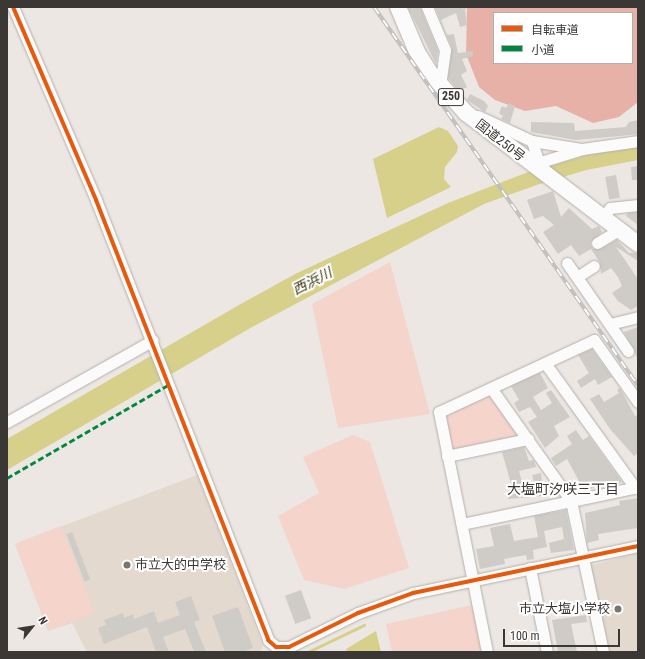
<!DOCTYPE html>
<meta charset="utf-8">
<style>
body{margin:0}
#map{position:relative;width:645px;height:659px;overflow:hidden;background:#ece7e2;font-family:"Roboto Condensed","Noto Sans JP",sans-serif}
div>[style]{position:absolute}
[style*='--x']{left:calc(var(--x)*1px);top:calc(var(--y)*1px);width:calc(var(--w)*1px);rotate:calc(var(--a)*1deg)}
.built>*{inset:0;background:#e4d9cf}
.green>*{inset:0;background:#f5d4cc;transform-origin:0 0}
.forest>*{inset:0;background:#e8b1a7}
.water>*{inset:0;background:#d6d08b}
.stream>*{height:2.5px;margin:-1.25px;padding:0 1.25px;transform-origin:1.25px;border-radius:1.25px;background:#d6d08b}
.river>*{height:14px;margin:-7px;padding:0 7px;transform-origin:7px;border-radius:7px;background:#d6d08b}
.building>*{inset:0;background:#cfccc8;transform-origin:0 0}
.roads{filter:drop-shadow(0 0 1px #b3afac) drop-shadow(0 0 1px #b3afac)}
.minor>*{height:11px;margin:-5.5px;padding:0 5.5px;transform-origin:5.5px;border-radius:5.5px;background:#fcfbfb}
.highway>*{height:16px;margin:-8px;padding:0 8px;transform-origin:8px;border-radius:8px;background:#fcfbfb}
.rail>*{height:4px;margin-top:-2px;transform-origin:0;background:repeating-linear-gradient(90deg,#fff 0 8px,#bfbebd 0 16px);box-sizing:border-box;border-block:1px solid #bfbebd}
.quiet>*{height:3px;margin-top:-1.5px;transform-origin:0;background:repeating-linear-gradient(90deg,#00873e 0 6px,transparent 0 9px)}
.cycleway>*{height:4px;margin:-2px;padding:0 2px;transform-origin:2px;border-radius:2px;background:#e8590c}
.dots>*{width:11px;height:11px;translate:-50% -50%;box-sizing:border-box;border:2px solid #fff;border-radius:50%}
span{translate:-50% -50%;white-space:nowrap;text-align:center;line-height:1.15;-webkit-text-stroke:4px #fff;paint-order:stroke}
.shield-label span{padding:1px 3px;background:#fff;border:1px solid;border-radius:3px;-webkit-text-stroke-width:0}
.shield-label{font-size:12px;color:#3b3734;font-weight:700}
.street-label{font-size:13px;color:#3b3734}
.poi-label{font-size:13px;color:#3b3734}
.left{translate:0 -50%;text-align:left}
.right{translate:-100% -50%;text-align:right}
.water-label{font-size:14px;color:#3d3a11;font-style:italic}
.neighbourhood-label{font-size:14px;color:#3b3734}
.frame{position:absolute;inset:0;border:8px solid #3b3734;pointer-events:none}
.legend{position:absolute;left:493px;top:12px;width:140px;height:52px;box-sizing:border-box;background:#fff;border:1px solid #b1afae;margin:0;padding:5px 7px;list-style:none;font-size:12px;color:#3b3734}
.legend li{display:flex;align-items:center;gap:8px;height:20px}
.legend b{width:20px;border:1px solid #b1afae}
.north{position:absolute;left:12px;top:607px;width:40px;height:40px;-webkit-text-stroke:3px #fff;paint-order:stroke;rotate:60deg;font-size:11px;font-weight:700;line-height:16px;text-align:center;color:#3b3734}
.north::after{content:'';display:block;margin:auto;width:14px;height:18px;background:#3b3734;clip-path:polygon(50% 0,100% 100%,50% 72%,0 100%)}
.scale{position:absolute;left:503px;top:629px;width:117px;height:18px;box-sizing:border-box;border:2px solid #3b3734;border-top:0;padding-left:5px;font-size:12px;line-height:14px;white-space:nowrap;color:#3b3734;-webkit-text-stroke:3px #fff;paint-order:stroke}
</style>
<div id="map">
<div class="built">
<div style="clip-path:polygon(197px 475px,263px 646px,260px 652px,87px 652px,72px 623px,48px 631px,15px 544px)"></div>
<div style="clip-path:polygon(638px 553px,638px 652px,607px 652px,589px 566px)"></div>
</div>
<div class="green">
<div style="clip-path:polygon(390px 262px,430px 414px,338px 428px,312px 304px)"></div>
<div style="clip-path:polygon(487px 393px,493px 395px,520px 434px,519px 439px,454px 452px,450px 449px,443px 416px)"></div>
<div style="clip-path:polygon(353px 435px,370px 442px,409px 568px,344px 589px,304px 580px,278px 516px,319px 493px,303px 457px)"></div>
<div style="left:61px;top:526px;width:93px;height:49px;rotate:69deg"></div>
<div style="clip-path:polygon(472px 605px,482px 652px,392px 652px,386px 624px)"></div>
</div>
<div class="forest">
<div style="clip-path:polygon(evenodd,467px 7px,638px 7px,638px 102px,619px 117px,593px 123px,556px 106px,525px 111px,495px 100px,479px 87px,466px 54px,467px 7px,494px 13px,632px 13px,632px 63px,494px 63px,494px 13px)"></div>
</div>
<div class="water">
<div style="clip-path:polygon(439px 127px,448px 131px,458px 146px,457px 152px,445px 167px,444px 179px,451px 187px,387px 218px,373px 159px)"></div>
<div style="clip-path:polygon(531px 171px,545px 182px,484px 204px,252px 327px,7px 470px,7px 439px,239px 305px,297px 273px,448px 203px)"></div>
<div style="clip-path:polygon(376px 631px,381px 652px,347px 652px,346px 649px)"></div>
</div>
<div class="stream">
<div style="--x:308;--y:652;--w:62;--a:-25.7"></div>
</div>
<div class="river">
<div style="--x:539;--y:177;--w:48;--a:-16.9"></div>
<div style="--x:585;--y:163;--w:54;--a:-10.7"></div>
</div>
<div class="building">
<div style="clip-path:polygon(408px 7px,420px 7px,438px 51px,436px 64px)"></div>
<div style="clip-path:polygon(435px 7px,470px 7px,465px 9px,467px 25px,460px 27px,456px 13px,441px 20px,447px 35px,454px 34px,458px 53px,473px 51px,473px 56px,462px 59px,467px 71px,461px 75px,467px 87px,459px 91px,448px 78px,452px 48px)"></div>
<div style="clip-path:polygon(470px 94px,484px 101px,488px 106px,485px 112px,467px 100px)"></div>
<div style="clip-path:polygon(509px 103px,515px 106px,510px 123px,501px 119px,503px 116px,499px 113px,502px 106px,506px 108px)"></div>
<div style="clip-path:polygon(638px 120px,638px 134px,620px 136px,576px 140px,531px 132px,531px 122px,574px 123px,575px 131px,626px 127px,629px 122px)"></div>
<div style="clip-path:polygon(638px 166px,638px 180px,632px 180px,631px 167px)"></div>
<div style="left:616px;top:175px;width:23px;height:11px;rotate:80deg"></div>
<div style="clip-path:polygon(553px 191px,561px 217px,569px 208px,592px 229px,599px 226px,602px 232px,590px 243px,593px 249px,600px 249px,617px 240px,629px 253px,638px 253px,638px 261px,616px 247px,638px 279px,638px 306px,631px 310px,618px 301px,612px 293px,622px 286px,618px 277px,611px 268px,601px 274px,600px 263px,591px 249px,579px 256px,571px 245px,558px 254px,543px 232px,554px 225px,543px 216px,534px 219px,527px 200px)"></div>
<div style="clip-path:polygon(638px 212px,638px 225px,626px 216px,628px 213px)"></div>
<div style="clip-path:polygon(638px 327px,638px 360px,624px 332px)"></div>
<div style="clip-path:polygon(592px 349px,612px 377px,598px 385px,595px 379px,581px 388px,577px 381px,589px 373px,578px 355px)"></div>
<div style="clip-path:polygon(540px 373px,548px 388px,533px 397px,541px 410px,552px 403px,546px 393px,551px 390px,570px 417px,554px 426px,559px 436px,545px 448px,528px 422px,537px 417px,530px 407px,519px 412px,514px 403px,519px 400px,511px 386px)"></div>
<div style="clip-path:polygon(620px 388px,635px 416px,638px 415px,638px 453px,634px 456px,610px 429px,590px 399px,599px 394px,604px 402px,619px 393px,617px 390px)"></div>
<div style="clip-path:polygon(576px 430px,583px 440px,589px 436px,622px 482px,606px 487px,603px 483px,588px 490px,582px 482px,580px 483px,567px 459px,556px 466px,551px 458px,572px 444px,567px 436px)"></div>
<div style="clip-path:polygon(524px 447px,529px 461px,534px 460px,536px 467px,519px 471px,524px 489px,535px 486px,532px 475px,541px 473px,543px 496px,508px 499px,507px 492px,513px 491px,502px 452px)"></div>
<div style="clip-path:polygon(638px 498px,638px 528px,598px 534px,599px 540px,587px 543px,585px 513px,620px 505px,619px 501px)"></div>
<div style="clip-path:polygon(566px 510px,574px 550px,551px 553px,549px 543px,564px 539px,562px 527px,544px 531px,547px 547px,533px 550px,534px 559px,527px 560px,526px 555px,504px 559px,505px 564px,480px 569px,476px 549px,494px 546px,490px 528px,510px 524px,514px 541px,538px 537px,534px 516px)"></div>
<div style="left:72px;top:532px;width:51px;height:6px;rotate:69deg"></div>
<div style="left:301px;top:590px;width:30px;height:17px;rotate:70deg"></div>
<div style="clip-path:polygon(191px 596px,200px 620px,194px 622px,206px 652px,194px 652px,185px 629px,163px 637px,169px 652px,156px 652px,147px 627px,104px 644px,98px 628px,106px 625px,104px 620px,123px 613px,124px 618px,133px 614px,134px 619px,154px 611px,158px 623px,180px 615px,175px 602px)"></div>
<div style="clip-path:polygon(238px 607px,253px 648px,243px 652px,225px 652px,212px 616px)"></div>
<div style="clip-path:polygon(586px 615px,587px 622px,571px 624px,577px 652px,558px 652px,552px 620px)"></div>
</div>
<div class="roads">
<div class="minor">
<div style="--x:13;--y:7;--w:210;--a:66.7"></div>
<div style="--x:96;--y:200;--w:472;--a:68.6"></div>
<div style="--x:268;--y:640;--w:11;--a:41"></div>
<div style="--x:276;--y:647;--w:13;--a:0"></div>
<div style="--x:289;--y:647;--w:77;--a:-26.2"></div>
<div style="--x:358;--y:613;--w:59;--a:-20"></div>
<div style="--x:413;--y:593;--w:230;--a:-11.8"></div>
<div style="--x:427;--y:7;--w:47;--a:67.3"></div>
<div style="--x:445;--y:50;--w:35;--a:98"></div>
<div style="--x:478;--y:116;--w:60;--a:24.8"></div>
<div style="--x:532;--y:141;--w:51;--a:9.1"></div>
<div style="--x:532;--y:141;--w:24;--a:73"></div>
<div style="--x:531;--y:165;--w:53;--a:-17.4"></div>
<div style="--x:582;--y:149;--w:57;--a:-8.1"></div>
<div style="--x:602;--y:218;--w:13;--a:-51"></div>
<div style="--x:610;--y:208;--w:28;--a:-6"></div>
<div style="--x:597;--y:243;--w:26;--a:-31"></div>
<div style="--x:567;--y:263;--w:107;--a:55.3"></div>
<div style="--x:577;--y:277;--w:20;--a:-33"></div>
<div style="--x:610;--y:324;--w:29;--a:-14"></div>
<div style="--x:545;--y:363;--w:154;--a:54.2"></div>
<div style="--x:491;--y:388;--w:138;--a:54.7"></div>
<div style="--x:571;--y:501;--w:154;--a:78"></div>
<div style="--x:7;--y:422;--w:167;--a:-29.3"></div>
<div style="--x:447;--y:456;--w:83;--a:-11.9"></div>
<div style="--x:462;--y:524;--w:180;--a:-11.9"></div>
<div style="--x:530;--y:568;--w:86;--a:78.6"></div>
<div style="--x:487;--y:652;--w:245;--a:-101.3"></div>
<div style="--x:439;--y:412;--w:171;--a:-24.9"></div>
<div style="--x:594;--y:340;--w:76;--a:54.6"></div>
</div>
<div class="highway">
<div style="--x:398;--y:7;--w:49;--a:67.1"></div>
<div style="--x:417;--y:52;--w:26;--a:58"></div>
<div style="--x:431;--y:74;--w:52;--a:48.1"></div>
<div style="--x:466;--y:113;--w:216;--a:37.3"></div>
</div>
</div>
<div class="rail">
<div style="--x:374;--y:7;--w:461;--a:55.1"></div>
</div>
<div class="quiet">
<div style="--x:7;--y:478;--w:188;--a:-30"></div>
</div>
<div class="cycleway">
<div style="--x:13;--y:7;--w:210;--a:66.7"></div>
<div style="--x:96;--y:200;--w:472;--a:68.6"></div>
<div style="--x:268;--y:640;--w:11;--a:41"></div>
<div style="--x:276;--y:647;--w:13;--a:0"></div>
<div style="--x:289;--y:647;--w:77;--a:-26.2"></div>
<div style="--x:358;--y:613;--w:59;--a:-20"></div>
<div style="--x:413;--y:593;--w:230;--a:-11.8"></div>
</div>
<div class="dots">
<div style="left:127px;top:565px;background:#797571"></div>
<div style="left:618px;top:609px;background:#797571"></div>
</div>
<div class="shield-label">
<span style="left:451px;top:97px">250</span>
</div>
<div class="street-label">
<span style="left:500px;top:141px;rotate:38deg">国道250号</span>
</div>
<div class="poi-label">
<span class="left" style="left:135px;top:565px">市立大的中学校</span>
<span class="right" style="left:610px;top:609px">市立大塩小学校</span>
</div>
<div class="water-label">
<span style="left:312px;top:281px;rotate:-27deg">西浜川</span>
</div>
<div class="neighbourhood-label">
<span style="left:563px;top:489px">大塩町汐咲三丁目</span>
</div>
<div class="frame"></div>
<ul class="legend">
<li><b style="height:5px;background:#e8590c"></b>自転車道</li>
<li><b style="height:5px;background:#00873e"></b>小道</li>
</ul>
<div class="north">N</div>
<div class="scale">100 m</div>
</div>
